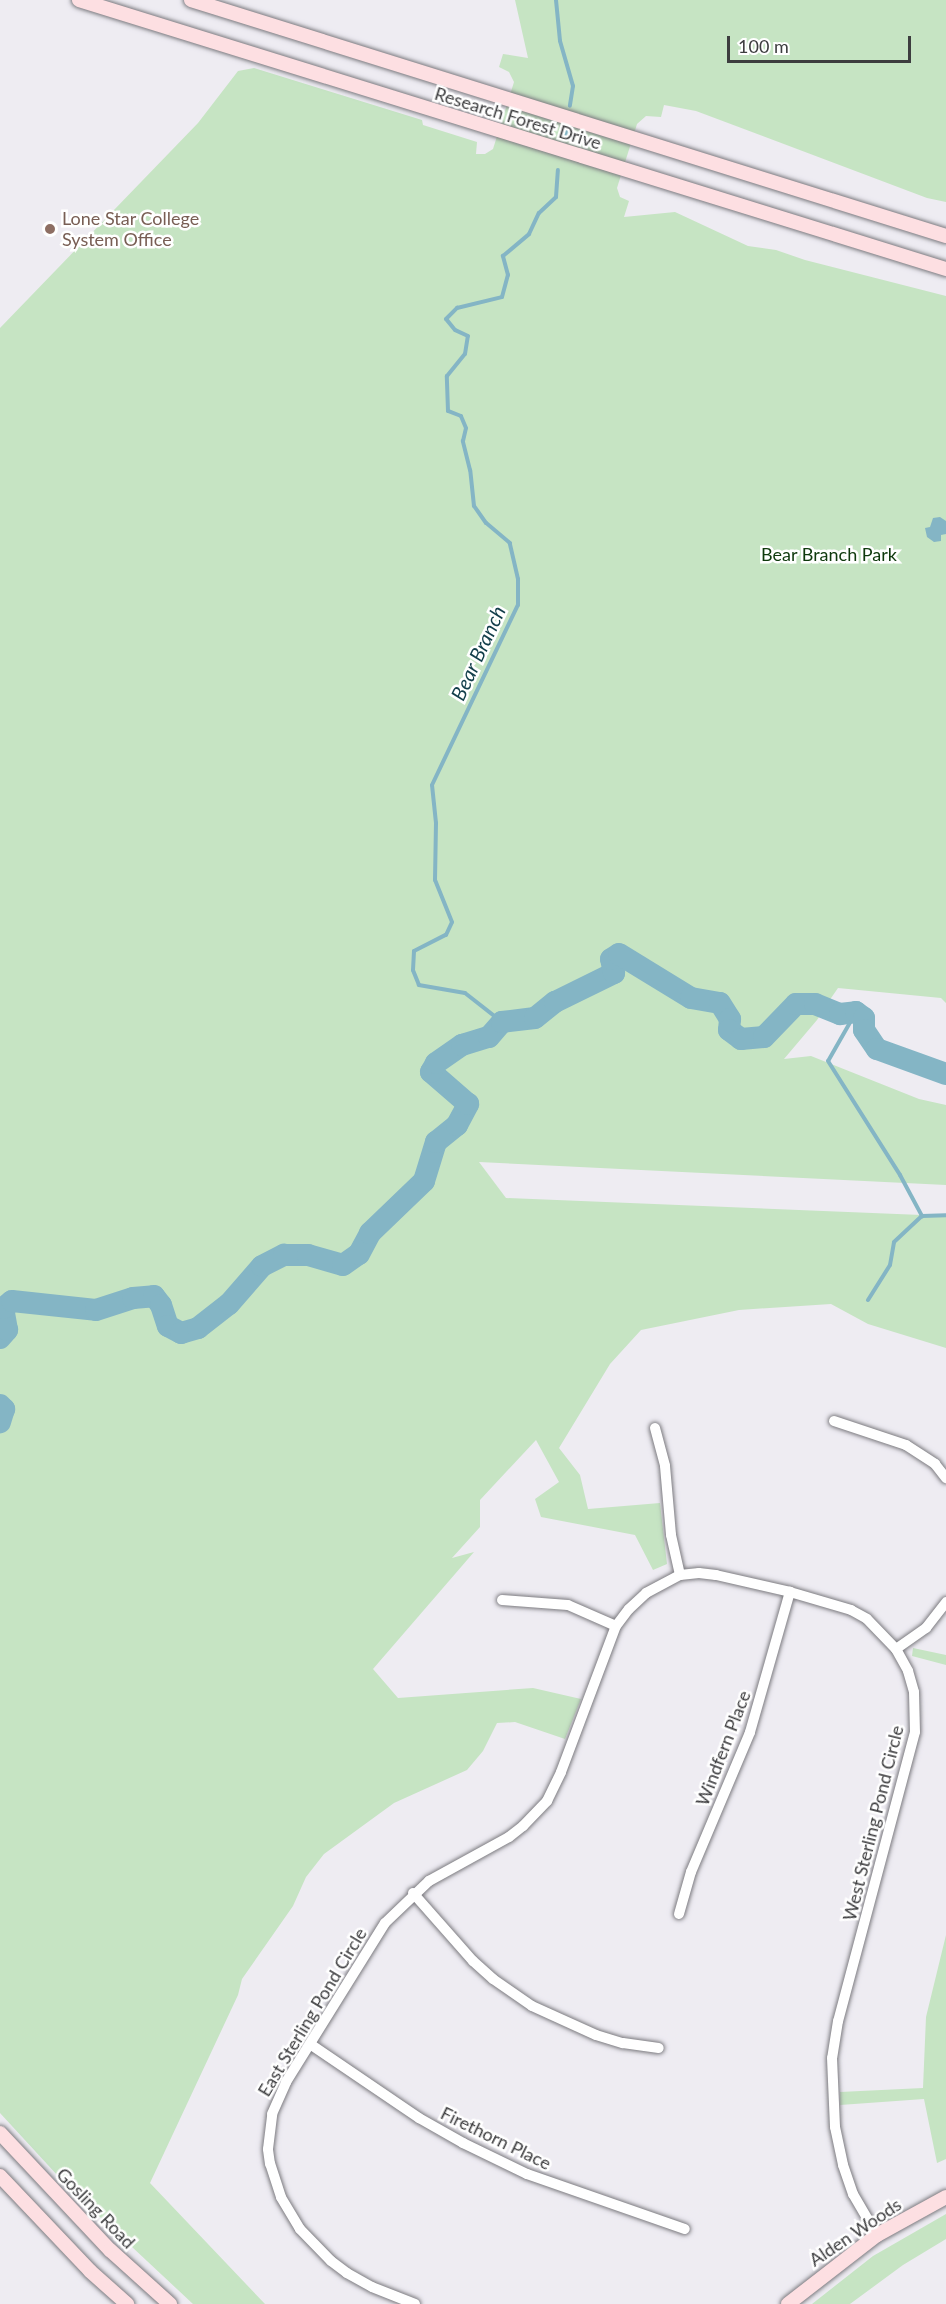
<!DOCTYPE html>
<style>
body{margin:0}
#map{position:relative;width:946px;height:2304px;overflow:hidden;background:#eeecf2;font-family:Lato,sans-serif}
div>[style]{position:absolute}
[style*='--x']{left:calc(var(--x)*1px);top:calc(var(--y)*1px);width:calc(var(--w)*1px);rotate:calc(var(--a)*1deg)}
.green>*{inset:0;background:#c6e4c3}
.water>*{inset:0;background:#84b5c5}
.stream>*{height:4px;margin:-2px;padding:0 2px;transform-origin:2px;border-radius:2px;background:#84b5c5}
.river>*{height:22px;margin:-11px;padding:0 11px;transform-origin:11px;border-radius:11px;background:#84b5c5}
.roads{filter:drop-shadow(0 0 2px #7c7b80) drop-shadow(0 0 2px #7c7b80)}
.street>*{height:10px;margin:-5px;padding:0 5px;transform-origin:5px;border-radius:5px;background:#fff}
.secondary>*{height:14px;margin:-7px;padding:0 7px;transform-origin:7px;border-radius:7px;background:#fddfe2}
.dots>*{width:16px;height:16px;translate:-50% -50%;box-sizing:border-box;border:3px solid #fff;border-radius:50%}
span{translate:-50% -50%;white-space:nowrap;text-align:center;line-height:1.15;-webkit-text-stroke:5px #fff;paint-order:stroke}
.street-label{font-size:18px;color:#3d3d3f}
.education-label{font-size:18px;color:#785e54}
.left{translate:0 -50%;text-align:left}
.park-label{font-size:18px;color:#0e390c}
.water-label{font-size:20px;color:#123e4a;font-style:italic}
.scale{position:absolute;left:727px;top:36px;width:184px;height:27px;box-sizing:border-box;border:3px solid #3d3d3f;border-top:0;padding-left:8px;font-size:18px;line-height:21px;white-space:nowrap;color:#3d3d3f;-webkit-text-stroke:4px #fff;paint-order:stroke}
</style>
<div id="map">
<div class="green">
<div style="clip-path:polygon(515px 0,946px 0,946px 202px,927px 198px,696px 111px,664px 105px,661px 117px,646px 116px,637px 124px,617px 188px,620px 197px,629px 201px,624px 217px,675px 212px,748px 246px,776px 250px,805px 260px,946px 296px,946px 1003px,941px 998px,838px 988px,829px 1001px,824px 999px,820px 1009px,823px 1011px,817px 1020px,784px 1059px,811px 1056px,919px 1099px,946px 1105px,946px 1185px,479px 1162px,506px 1198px,946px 1216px,946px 1348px,868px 1324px,831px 1304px,739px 1310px,641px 1330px,610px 1364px,559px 1448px,580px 1475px,588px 1509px,660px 1503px,667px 1564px,653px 1570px,635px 1535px,541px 1517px,535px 1499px,559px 1482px,536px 1440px,480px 1500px,480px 1527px,452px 1558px,474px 1552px,373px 1669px,398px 1698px,533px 1688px,581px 1699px,565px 1739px,515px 1722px,497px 1723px,483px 1751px,467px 1770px,394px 1803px,324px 1854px,306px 1877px,293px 1906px,242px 1979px,238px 1995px,150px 2183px,265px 2304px,193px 2304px,70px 2189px,0 2113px,0 328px,198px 123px,238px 71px,254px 68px,422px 120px,423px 125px,477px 142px,476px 154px,485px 154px,493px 149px,514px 82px,509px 72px,499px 67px,503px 54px,528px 58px)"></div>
<div style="clip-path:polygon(913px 1648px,946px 1655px,946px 1665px,912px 1656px)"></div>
<div style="clip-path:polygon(946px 1935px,946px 2159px,937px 2163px,924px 2099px,840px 2105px,840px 2092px,923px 2088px,926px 2017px)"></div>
<div style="clip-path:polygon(946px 2214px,946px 2239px,903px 2265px,850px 2304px,812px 2304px,873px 2256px)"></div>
</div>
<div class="water">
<div style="clip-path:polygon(940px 517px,946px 521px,946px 534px,941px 535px,941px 541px,934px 542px,927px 537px,925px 528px,930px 527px,933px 518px)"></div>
</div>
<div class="stream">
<div style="--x:556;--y:0;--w:41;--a:84.4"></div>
<div style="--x:560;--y:41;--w:47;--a:73.9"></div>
<div style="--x:573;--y:86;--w:20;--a:99"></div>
<div style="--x:565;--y:139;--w:8;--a:-76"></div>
<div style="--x:856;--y:1012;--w:56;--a:119.7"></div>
<div style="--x:828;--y:1061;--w:135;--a:57.7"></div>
<div style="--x:900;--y:1175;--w:47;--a:61.8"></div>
<div style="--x:922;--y:1216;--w:24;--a:-2"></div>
<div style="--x:502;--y:1022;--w:47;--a:-141.9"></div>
<div style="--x:465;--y:993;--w:47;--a:-170.1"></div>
<div style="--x:419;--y:985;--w:16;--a:-112"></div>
<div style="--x:413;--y:970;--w:19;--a:-87"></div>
<div style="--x:414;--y:951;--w:36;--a:-27"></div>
<div style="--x:446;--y:935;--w:14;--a:-65"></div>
<div style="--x:452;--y:922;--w:45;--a:-112"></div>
<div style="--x:435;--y:880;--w:57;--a:-89"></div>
<div style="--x:436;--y:823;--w:38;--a:-96"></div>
<div style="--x:432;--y:785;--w:199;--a:-64.5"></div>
<div style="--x:518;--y:605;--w:26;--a:-90"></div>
<div style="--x:518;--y:579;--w:37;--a:-103"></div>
<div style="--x:510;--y:543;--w:31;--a:-140"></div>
<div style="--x:486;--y:523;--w:21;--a:-125"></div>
<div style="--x:474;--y:506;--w:36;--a:-96"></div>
<div style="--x:470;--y:470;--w:30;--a:-104"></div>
<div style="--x:463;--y:441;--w:13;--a:-77"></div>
<div style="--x:466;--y:428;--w:13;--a:-113"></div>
<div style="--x:461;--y:416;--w:14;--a:-159"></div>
<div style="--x:448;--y:411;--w:35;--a:-92"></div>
<div style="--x:447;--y:376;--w:28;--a:-51"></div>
<div style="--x:465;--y:354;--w:18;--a:-81"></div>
<div style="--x:468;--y:336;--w:14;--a:-155"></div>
<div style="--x:455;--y:330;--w:14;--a:-129"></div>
<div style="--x:446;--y:319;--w:16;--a:-45"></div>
<div style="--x:457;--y:308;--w:46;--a:-13.7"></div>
<div style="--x:502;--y:297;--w:23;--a:-75"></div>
<div style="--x:508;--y:275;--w:20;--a:-105"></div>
<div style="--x:503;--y:256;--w:34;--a:-40"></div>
<div style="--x:529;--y:234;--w:23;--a:-65"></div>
<div style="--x:539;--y:213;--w:23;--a:-43"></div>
<div style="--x:556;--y:197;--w:27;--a:-86"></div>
<div style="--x:868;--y:1300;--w:41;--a:-57.8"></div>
<div style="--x:890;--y:1265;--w:23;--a:-80"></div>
<div style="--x:894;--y:1242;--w:38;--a:-43"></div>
</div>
<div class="river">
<div style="--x:0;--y:1338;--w:11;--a:-49"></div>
<div style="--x:7;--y:1330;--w:22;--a:-100"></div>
<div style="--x:3;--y:1308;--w:11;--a:-38"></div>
<div style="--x:12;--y:1301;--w:84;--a:6.1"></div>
<div style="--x:96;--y:1310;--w:39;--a:-18"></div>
<div style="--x:133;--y:1298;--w:21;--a:-5"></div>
<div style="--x:154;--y:1296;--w:11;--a:52"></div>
<div style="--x:161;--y:1305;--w:22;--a:72"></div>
<div style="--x:168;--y:1326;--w:15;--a:28"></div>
<div style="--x:181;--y:1333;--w:18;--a:-16"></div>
<div style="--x:198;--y:1328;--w:39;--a:-38"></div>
<div style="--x:229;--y:1304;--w:50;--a:-49"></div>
<div style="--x:262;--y:1266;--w:25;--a:-27"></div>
<div style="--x:284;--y:1255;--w:24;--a:0"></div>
<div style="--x:308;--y:1255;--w:36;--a:16"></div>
<div style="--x:343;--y:1265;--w:19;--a:-35"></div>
<div style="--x:359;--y:1254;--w:24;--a:-62"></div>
<div style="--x:370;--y:1233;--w:75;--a:-43.9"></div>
<div style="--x:424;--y:1181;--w:41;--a:-72.9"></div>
<div style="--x:436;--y:1142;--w:27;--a:-39"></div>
<div style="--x:457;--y:1125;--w:24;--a:-62"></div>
<div style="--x:468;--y:1104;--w:49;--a:-139.1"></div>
<div style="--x:431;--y:1072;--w:10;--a:-61"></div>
<div style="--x:436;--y:1063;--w:32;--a:-35"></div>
<div style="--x:462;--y:1045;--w:28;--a:-17"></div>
<div style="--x:489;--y:1037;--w:20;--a:-49"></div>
<div style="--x:502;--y:1022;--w:33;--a:-7"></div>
<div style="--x:535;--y:1018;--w:26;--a:-39"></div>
<div style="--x:555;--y:1002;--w:66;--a:-26.2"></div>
<div style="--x:614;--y:973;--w:14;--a:-102"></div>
<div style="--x:611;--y:959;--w:9;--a:-32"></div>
<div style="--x:619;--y:954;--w:84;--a:31.4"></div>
<div style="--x:691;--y:998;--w:29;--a:10"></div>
<div style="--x:720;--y:1003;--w:19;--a:58"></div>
<div style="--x:730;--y:1019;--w:11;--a:95"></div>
<div style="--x:729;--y:1030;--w:15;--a:37"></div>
<div style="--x:741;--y:1039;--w:23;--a:-5"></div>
<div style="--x:764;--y:1037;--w:46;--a:-45.9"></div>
<div style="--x:796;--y:1004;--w:19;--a:0"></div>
<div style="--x:815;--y:1004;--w:27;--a:22"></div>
<div style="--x:840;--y:1014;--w:16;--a:-7"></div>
<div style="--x:856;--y:1012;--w:10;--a:37"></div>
<div style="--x:864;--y:1018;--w:12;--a:90"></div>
<div style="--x:864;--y:1030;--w:23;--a:56"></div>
<div style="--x:877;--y:1049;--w:73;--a:19.9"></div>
<div style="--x:0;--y:1405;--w:6;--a:45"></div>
<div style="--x:4;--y:1409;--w:14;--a:107"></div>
</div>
<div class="roads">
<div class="street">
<div style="--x:834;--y:1421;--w:76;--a:18.4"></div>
<div style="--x:906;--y:1445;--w:35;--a:33"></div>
<div style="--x:935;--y:1464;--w:18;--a:52"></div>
<div style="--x:655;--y:1428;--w:39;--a:75"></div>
<div style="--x:665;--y:1466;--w:69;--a:85"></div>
<div style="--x:671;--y:1535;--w:41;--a:77.3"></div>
<div style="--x:502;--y:1600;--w:66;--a:4.3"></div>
<div style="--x:568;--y:1605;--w:52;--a:23.6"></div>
<div style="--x:896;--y:1649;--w:37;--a:-35"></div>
<div style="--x:926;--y:1628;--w:33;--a:-52"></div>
<div style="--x:413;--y:1893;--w:91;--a:48.6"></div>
<div style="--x:473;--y:1961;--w:27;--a:42"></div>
<div style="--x:493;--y:1979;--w:47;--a:34.7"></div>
<div style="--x:532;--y:2006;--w:70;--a:24.4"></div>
<div style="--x:596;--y:2035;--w:28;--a:17"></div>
<div style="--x:623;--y:2043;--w:36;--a:8"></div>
<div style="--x:679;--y:1914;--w:44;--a:-74.1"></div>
<div style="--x:691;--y:1872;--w:152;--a:-67.1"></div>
<div style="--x:750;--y:1732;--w:146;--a:-74.1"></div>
<div style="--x:310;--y:2044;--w:132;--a:34.2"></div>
<div style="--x:419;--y:2118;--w:51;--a:29.6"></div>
<div style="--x:463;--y:2143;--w:71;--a:25.8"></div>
<div style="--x:527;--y:2174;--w:167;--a:19.2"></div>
<div style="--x:415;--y:2304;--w:46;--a:-158.4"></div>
<div style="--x:372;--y:2287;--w:29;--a:-151"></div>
<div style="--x:347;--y:2273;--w:20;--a:-143"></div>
<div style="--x:331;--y:2261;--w:45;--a:-134.1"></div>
<div style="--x:300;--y:2229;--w:37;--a:-121"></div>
<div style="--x:281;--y:2197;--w:35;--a:-108"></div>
<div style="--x:270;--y:2164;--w:15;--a:-98"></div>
<div style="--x:268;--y:2149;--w:35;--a:-83"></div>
<div style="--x:272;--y:2114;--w:35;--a:-66"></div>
<div style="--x:286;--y:2082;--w:187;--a:-58.1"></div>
<div style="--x:385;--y:1923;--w:61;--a:-43.7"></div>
<div style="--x:429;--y:1881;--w:91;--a:-28.8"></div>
<div style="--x:509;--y:1837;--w:18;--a:-38"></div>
<div style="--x:523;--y:1826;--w:35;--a:-46"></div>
<div style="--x:547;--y:1801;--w:32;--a:-64"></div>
<div style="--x:561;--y:1772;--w:156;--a:-69.4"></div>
<div style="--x:616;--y:1626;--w:21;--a:-53"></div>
<div style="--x:629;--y:1609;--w:23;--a:-43"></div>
<div style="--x:646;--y:1593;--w:38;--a:-28"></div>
<div style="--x:680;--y:1575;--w:19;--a:-6"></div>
<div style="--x:699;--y:1573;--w:17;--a:7"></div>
<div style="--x:716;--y:1575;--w:76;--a:12.9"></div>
<div style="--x:790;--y:1592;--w:64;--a:16.4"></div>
<div style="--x:851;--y:1610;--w:18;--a:29"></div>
<div style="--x:867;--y:1619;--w:42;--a:46"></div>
<div style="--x:896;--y:1649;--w:25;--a:61"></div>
<div style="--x:908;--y:1671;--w:22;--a:74"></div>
<div style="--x:914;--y:1692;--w:40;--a:88.6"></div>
<div style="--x:915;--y:1732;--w:299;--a:104.9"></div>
<div style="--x:838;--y:2021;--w:37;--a:99"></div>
<div style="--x:832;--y:2058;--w:69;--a:87.5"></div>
<div style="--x:835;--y:2127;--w:39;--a:78"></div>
<div style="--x:843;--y:2165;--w:31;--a:71"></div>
<div style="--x:853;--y:2194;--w:48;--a:59.7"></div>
</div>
<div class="secondary">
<div style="--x:79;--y:0;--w:908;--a:17.24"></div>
<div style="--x:191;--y:0;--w:791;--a:17.36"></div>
<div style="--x:0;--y:2133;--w:161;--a:46.8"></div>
<div style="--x:110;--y:2250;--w:81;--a:42"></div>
<div style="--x:0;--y:2176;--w:131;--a:46.5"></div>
<div style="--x:90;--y:2271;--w:50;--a:41.7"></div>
<div style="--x:788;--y:2304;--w:113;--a:-37.8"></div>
<div style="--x:877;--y:2235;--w:79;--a:-28.8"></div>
</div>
</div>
<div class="dots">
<div style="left:50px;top:229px;background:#8d6e63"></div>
</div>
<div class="street-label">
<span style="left:518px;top:118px;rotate:17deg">Research Forest Drive</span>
<span style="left:723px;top:1748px;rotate:-69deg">Windfern Place</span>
<span style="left:873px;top:1823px;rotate:-76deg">West Sterling Pond Circle</span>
<span style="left:312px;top:2012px;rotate:-59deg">East Sterling Pond Circle</span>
<span style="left:496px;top:2138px;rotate:26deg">Firethorn Place</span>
<span style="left:96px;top:2208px;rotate:46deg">Gosling Road</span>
<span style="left:855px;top:2232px;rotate:-34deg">Alden Woods</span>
</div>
<div class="education-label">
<span class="left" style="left:62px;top:229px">Lone Star College<br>System Office</span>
</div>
<div class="park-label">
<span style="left:829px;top:554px">Bear Branch Park</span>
</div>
<div class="water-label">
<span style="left:478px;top:653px;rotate:-65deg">Bear Branch</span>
</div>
<div class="scale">100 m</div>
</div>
